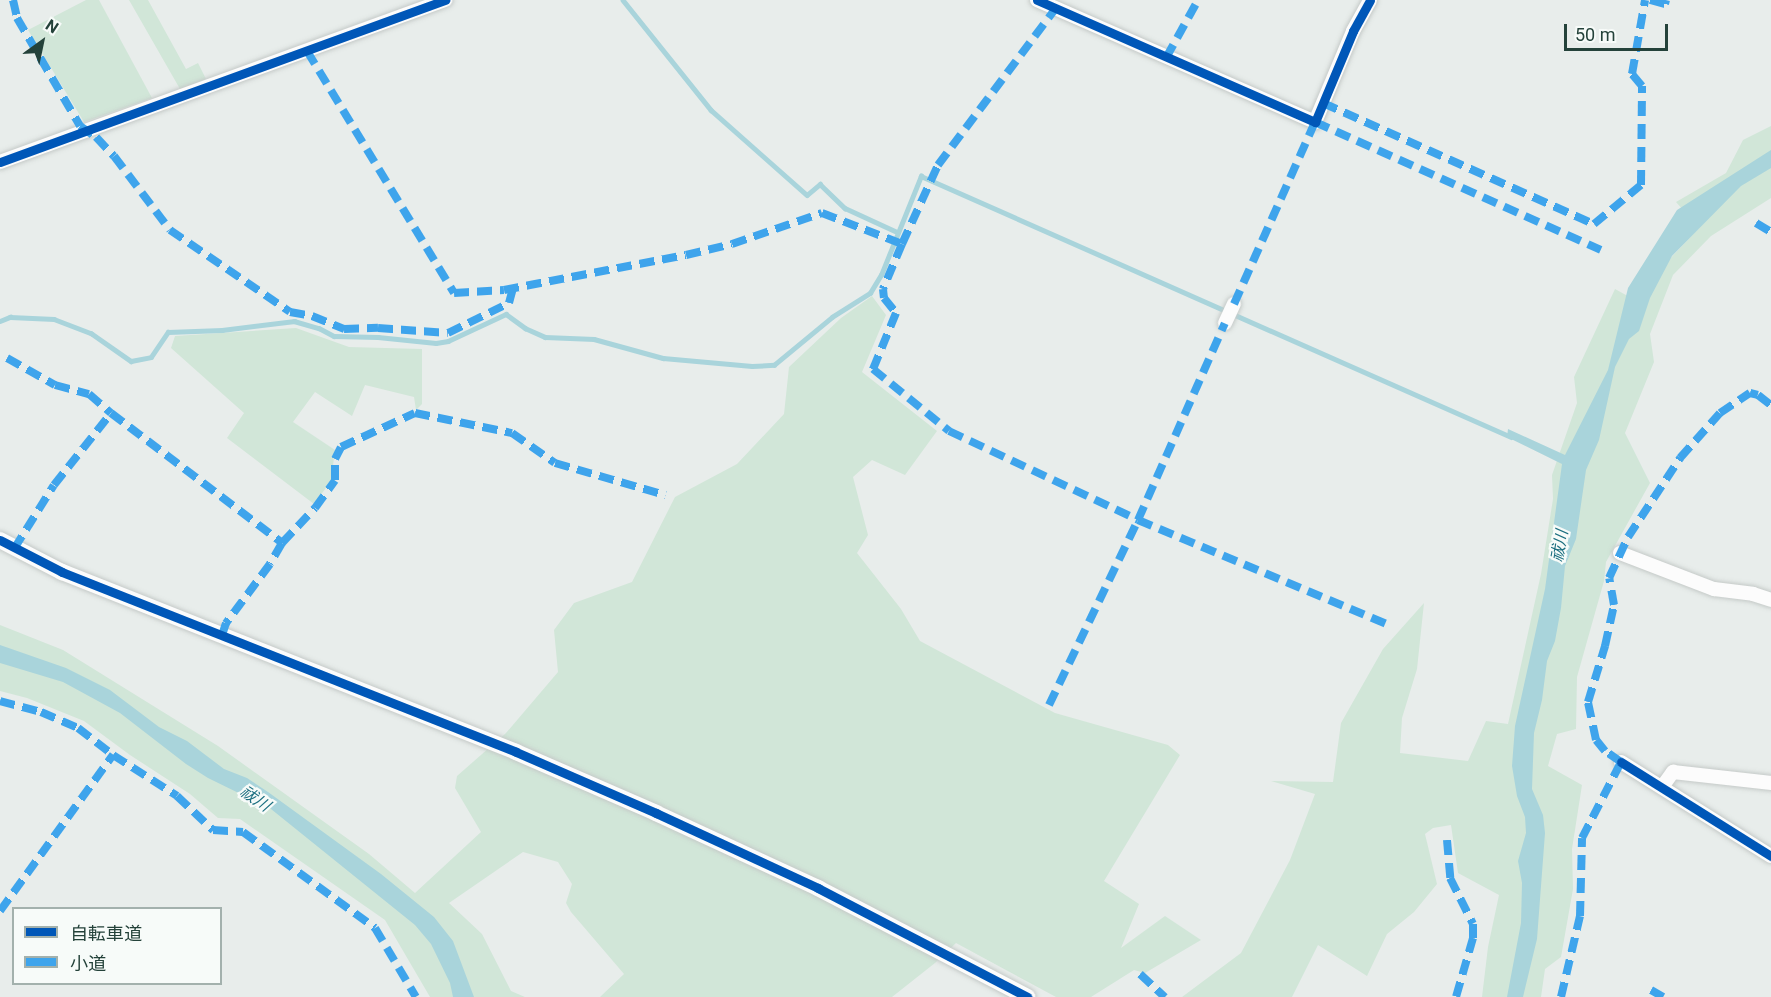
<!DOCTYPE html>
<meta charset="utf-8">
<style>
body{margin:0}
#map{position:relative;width:1771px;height:997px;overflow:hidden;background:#e8edeb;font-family:Roboto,"Noto Sans JP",sans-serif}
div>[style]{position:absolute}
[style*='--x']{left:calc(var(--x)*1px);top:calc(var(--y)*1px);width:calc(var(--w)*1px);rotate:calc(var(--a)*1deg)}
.green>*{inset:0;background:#d1e6d8}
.water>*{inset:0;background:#a9d4db}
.stream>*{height:4.5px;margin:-2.25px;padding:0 2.25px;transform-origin:2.25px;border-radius:2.25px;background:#a9d4db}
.roads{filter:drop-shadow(0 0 2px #c5cac8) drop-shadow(0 0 2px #c5cac8)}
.minor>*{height:14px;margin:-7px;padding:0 7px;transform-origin:7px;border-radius:7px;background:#fcfcfc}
.tertiary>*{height:16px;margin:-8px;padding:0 8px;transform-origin:8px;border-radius:8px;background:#fcfcfc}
.quiet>*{height:8px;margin-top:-4px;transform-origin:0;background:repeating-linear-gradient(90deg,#3ea4ec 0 15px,transparent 0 23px)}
.cycleway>*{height:9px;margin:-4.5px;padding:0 4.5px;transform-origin:4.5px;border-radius:4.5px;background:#0057b8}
span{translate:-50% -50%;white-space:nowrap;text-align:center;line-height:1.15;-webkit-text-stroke:4.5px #f7fbf9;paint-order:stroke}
.water-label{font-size:16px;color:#1c6f80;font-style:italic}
.legend{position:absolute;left:12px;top:907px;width:210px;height:78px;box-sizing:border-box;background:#f7fbf9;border:2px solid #a3b1ad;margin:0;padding:8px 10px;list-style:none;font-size:18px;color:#24423a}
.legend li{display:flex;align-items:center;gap:12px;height:30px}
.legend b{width:30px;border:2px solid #a3b1ad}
.north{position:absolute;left:12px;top:12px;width:60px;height:60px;-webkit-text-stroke:4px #f7fbf9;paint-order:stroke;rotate:33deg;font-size:16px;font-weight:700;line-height:24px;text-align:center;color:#24423a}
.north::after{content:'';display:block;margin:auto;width:21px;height:27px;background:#24423a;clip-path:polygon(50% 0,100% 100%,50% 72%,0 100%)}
.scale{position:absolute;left:1564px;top:24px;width:104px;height:27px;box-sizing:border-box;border:3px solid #24423a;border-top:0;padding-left:8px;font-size:18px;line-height:21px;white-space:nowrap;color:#24423a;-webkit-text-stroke:4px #f7fbf9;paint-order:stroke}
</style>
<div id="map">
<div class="green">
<div style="clip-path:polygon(86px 0,99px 0,152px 98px,84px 122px,28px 30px)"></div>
<div style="clip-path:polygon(129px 0,148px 0,186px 69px,198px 63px,206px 79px,180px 89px)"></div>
<div style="clip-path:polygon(1771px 126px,1771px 198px,1711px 236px,1673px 275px,1650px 334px,1654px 362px,1625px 433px,1650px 483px,1606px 562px,1604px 581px,1577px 677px,1576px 729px,1557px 734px,1548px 766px,1582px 785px,1572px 849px,1573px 889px,1561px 957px,1545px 969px,1541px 997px,1482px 997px,1488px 947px,1499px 895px,1458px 873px,1451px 825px,1433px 828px,1425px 834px,1437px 884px,1414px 912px,1387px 934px,1367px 976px,1318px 945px,1292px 997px,1182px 997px,1241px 953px,1290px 860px,1315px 794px,1271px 781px,1333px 782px,1341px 723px,1383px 649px,1424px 603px,1417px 669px,1402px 718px,1400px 753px,1468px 761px,1486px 721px,1508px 724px,1541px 574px,1553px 499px,1552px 475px,1577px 403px,1574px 377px,1615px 289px,1644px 305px,1664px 265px,1699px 228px,1676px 202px,1726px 173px,1743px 140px)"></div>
<div style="clip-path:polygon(872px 296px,886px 315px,862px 372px,937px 431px,905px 475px,872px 460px,853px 477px,868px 535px,857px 553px,901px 609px,920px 641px,1055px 713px,1168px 745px,1180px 755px,1104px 881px,1139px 904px,1121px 948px,1165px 916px,1201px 940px,1145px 973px,1134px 970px,1091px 997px,1056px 997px,956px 943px,935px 963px,892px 997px,600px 997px,624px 974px,571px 912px,566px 903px,572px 884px,558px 862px,523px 852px,449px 903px,482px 934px,511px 991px,525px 997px,430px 997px,385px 920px,240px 819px,218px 818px,190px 794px,130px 755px,84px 721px,27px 698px,0 691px,0 625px,63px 650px,218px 746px,369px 854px,415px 893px,481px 832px,455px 788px,457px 776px,506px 733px,558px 672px,554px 630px,574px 603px,632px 582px,675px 497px,737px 464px,784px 414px,789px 367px,841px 318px)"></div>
<div style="clip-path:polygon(296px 328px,349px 347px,422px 349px,422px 404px,416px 410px,414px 397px,365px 385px,352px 416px,315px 392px,293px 422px,335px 450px,331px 481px,314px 504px,227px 438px,244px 413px,171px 348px,175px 336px)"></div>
</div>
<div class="water">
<div style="clip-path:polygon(1771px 150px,1771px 168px,1741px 186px,1672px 256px,1650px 298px,1639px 331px,1629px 339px,1615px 367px,1599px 440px,1586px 470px,1576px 539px,1565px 566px,1561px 608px,1555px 641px,1547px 661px,1542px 700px,1534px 733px,1532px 789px,1543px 815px,1545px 833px,1537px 939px,1523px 997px,1507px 997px,1521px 923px,1522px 883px,1518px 861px,1526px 833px,1525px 817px,1517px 796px,1512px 766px,1515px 726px,1545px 589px,1562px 464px,1507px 437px,1508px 429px,1565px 455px,1608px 370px,1628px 288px,1677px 210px)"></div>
<div style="clip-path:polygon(0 645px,66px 668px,110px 690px,159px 727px,187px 741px,224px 769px,247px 778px,268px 792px,381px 874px,434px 917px,453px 941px,474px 997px,453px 997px,450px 983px,431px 944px,415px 925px,271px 809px,208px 778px,186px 764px,120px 713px,63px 682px,0 663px)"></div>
</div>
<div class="stream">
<div style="--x:623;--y:0;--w:141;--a:51.3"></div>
<div style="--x:711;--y:110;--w:128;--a:41.5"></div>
<div style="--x:807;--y:195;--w:17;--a:-40"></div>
<div style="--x:820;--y:184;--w:35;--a:44"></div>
<div style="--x:845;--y:208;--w:57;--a:24.8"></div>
<div style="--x:0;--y:321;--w:11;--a:-22"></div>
<div style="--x:10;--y:317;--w:44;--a:2.6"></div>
<div style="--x:54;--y:319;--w:40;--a:21"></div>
<div style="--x:91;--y:333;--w:49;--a:35"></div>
<div style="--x:131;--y:361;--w:20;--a:-11"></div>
<div style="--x:151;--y:357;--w:30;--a:-56"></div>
<div style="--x:168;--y:332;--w:54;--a:-2.1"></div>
<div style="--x:222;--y:330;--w:73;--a:-7.1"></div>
<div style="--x:294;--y:321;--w:26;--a:16"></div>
<div style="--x:319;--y:328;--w:17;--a:28"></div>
<div style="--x:334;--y:336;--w:44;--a:1.3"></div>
<div style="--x:378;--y:337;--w:58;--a:5.9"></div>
<div style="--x:436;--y:343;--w:12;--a:-9"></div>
<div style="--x:448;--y:341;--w:64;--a:-25"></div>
<div style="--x:506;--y:314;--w:24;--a:36"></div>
<div style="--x:525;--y:328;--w:22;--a:24"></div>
<div style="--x:545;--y:337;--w:49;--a:2.3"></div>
<div style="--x:594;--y:339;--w:72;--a:15.4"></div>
<div style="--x:663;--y:358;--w:89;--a:5.1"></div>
<div style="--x:752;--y:366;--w:22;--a:-3"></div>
<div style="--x:774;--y:365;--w:75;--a:-39.6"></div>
<div style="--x:832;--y:317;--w:45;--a:-32.3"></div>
<div style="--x:870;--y:293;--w:21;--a:-59"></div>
<div style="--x:881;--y:275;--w:107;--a:-68"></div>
<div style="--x:921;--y:176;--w:645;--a:23.86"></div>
</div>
<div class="roads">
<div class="minor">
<div style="--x:1037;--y:0;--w:304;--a:23.7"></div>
<div style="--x:1315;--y:122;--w:99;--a:-67.3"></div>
<div style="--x:1353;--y:31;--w:35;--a:-61"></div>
<div style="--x:0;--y:162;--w:474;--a:-20"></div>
<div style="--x:1225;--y:323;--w:21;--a:-65"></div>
<div style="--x:1620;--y:553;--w:101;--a:21"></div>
<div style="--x:1714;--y:589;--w:39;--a:7"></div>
<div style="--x:1753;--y:594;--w:19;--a:18"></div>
<div style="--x:1621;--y:762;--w:177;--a:32.1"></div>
<div style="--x:1662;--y:787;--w:19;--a:-54"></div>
<div style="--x:1673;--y:772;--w:99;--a:6.4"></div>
</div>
<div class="tertiary">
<div style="--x:0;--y:540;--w:70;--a:27.3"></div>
<div style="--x:62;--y:572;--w:488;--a:21.6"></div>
<div style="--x:516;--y:752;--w:153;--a:23.5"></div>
<div style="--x:656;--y:813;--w:179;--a:24.8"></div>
<div style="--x:818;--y:888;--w:236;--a:27.5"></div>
</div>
</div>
<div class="quiet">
<div style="--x:13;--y:0;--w:18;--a:77"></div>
<div style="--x:17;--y:18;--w:125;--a:59.7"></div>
<div style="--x:80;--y:126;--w:19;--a:35"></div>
<div style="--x:96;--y:137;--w:26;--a:47"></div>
<div style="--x:114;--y:156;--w:93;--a:52.9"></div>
<div style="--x:170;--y:230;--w:145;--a:34.3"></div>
<div style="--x:290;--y:312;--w:22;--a:10"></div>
<div style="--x:312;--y:316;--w:35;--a:22"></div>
<div style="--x:344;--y:329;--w:34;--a:-2"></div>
<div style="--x:378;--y:328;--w:70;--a:4.1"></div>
<div style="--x:448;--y:333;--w:68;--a:-26.2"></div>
<div style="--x:509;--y:303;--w:16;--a:-75"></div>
<div style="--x:1650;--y:0;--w:16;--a:15"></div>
<div style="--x:1665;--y:4;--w:4;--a:-76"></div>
<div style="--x:307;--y:51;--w:283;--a:58.7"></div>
<div style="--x:454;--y:293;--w:50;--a:-3.4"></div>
<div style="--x:504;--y:290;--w:185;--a:-10.9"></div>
<div style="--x:686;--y:255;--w:47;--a:-13.4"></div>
<div style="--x:732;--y:244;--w:95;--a:-19"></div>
<div style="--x:822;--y:213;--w:86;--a:21.2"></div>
<div style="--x:902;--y:244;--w:87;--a:-65.5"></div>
<div style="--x:938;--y:165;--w:195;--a:-53.1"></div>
<div style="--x:1166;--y:58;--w:66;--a:-61.1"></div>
<div style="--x:1323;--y:103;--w:297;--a:24.1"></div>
<div style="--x:1594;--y:224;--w:61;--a:-39.7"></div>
<div style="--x:1641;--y:185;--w:99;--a:-89.4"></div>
<div style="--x:1642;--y:86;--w:16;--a:-130"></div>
<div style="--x:1632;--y:74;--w:75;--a:-80"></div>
<div style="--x:1756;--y:223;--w:17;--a:31"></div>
<div style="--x:902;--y:244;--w:49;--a:112.9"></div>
<div style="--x:883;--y:289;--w:9;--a:84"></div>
<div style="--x:884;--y:298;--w:19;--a:51"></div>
<div style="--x:896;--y:313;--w:61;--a:112.3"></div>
<div style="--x:873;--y:369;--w:98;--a:39.2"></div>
<div style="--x:949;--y:431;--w:209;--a:25.2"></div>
<div style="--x:1138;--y:520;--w:274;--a:22.7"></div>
<div style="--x:1234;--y:304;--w:199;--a:-66"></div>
<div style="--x:1315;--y:122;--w:313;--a:24.1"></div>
<div style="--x:7;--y:358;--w:55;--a:29.4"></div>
<div style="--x:55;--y:385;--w:35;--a:15"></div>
<div style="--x:89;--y:394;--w:29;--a:41"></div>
<div style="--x:282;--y:543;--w:48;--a:-46.7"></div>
<div style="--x:315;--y:508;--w:34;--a:-54"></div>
<div style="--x:335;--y:480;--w:21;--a:-90"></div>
<div style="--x:335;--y:459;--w:13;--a:-63"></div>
<div style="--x:341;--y:447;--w:81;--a:-24.7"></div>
<div style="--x:415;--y:413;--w:99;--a:11.7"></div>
<div style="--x:512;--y:433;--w:52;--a:34.9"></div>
<div style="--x:555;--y:463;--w:115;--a:16.2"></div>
<div style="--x:14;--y:549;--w:75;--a:-58"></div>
<div style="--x:54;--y:485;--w:92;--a:-51.6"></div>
<div style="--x:111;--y:413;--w:215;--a:37.2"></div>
<div style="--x:282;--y:543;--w:24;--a:120"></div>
<div style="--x:270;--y:564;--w:74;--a:126.7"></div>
<div style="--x:226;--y:623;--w:13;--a:108"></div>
<div style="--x:0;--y:701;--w:42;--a:15"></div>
<div style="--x:41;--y:712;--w:40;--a:23.4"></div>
<div style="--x:78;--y:728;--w:44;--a:37.6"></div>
<div style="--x:113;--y:755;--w:76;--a:32.6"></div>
<div style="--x:177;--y:796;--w:50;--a:43.4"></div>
<div style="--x:213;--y:830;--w:30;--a:4"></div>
<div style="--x:243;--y:832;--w:163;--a:36"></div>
<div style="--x:375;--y:928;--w:80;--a:59.3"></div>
<div style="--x:1049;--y:705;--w:205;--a:-64.3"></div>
<div style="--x:1138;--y:520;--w:215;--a:-66.2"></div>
<div style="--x:1447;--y:840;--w:38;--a:85"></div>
<div style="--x:1450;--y:878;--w:51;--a:63.4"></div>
<div style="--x:1473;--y:924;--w:14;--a:90"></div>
<div style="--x:1473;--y:938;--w:61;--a:106.1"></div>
<div style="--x:0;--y:911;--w:193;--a:-54.1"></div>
<div style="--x:1140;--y:974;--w:34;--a:43"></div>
<div style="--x:1651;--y:990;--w:14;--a:30"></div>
<div style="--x:1561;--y:997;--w:83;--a:-76.8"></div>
<div style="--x:1580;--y:916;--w:78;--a:-88.5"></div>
<div style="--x:1582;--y:838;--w:85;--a:-62.8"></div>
<div style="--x:1621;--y:762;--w:19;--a:-145"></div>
<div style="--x:1605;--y:751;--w:14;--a:-129"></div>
<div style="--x:1596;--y:740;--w:39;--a:-102"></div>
<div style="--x:1588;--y:702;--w:59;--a:-73.1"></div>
<div style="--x:1605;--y:646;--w:42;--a:-77.6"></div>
<div style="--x:1614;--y:605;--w:27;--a:-100"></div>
<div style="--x:1609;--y:578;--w:45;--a:-65.1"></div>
<div style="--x:1628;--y:537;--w:95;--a:-56.6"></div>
<div style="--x:1680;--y:458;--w:60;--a:-48.4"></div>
<div style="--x:1720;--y:413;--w:36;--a:-34"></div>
<div style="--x:1750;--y:393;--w:8;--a:14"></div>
<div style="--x:1758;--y:395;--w:16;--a:38"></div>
</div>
<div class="cycleway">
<div style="--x:1037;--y:0;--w:304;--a:23.7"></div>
<div style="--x:1315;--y:122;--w:99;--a:-67.3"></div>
<div style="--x:1353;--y:31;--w:35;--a:-61"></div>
<div style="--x:0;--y:162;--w:474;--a:-20"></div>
<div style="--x:0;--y:540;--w:70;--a:27.3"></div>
<div style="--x:62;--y:572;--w:488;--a:21.6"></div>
<div style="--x:516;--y:752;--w:153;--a:23.5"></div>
<div style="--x:656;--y:813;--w:179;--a:24.8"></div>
<div style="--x:818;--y:888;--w:236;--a:27.5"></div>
<div style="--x:1621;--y:762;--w:177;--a:32.1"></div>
</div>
<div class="water-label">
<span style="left:1560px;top:546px;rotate:-80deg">祓川</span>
<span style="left:255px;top:799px;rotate:34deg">祓川</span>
</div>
<ul class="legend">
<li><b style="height:8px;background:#0057b8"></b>自転車道</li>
<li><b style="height:8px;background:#3ea4ec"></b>小道</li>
</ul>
<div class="north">N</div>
<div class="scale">50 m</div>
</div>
